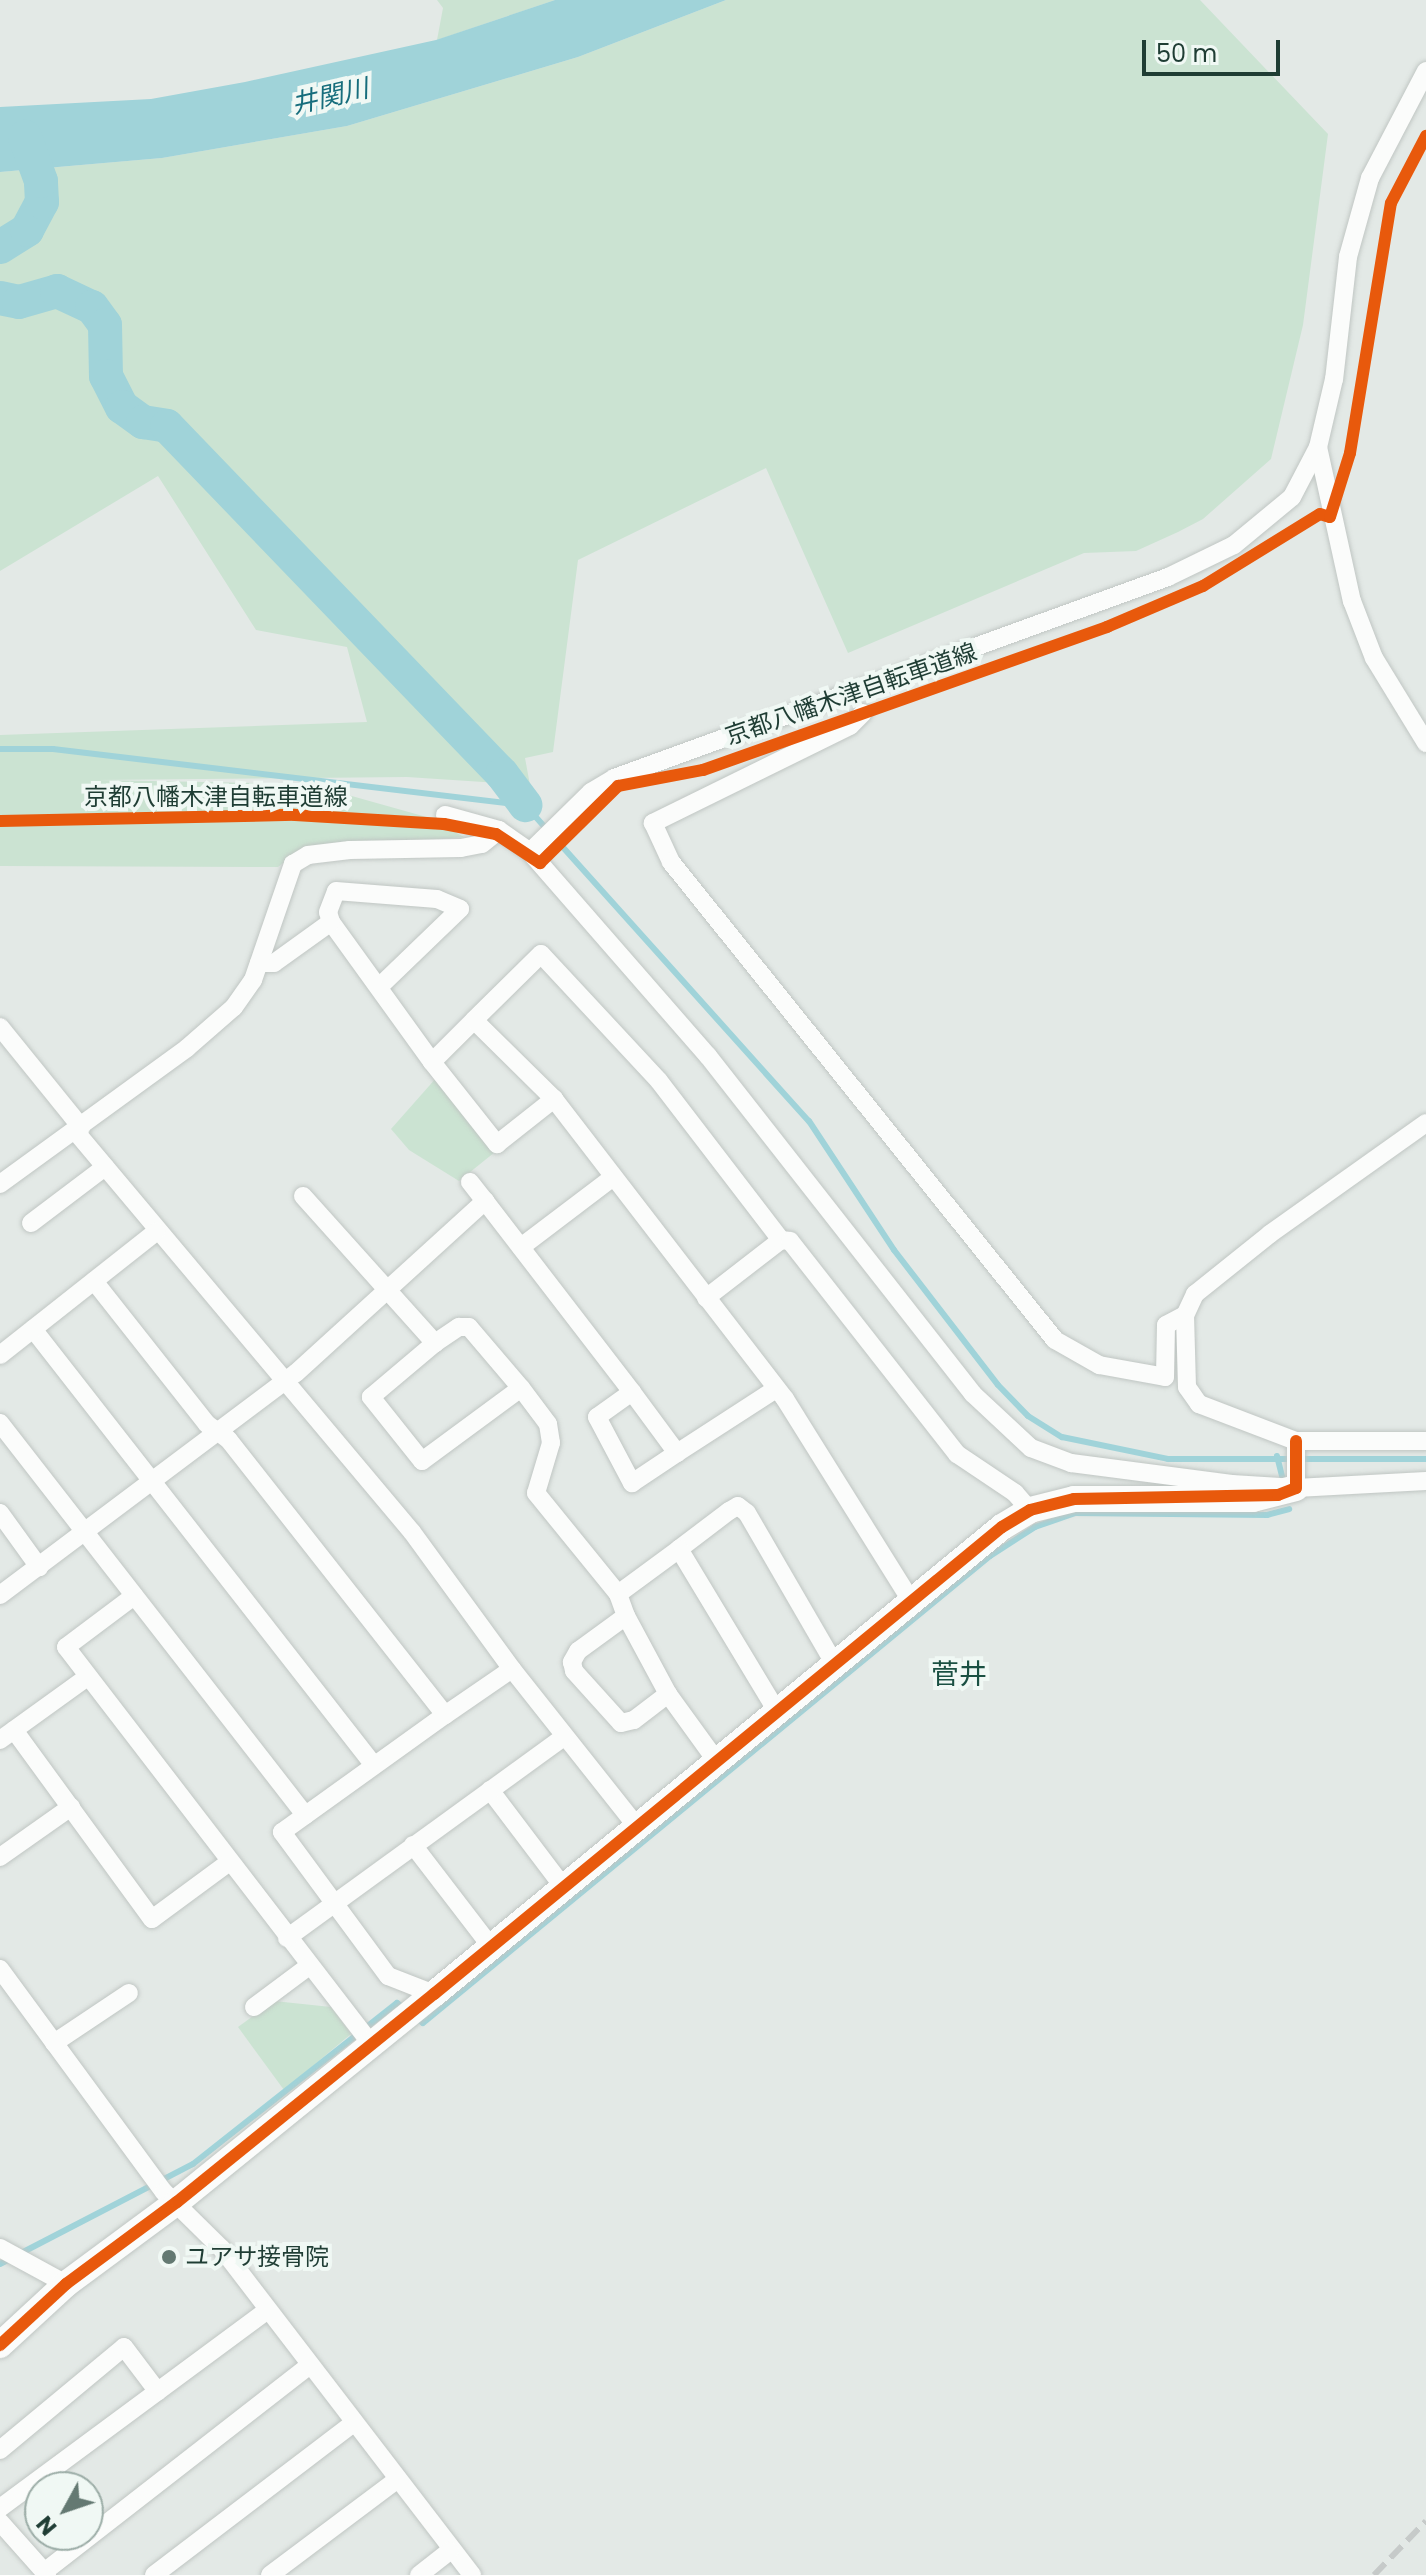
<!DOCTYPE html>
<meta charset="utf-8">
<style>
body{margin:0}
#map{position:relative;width:1426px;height:2575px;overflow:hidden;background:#e3e9e6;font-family:Poppins,"Noto Sans JP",sans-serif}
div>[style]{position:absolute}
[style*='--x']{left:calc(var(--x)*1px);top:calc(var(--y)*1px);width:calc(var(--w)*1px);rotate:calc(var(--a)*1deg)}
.green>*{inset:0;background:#cbe3d2}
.water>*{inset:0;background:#a0d3d9}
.stream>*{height:6px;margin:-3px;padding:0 3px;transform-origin:3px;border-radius:3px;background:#a0d3d9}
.river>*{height:34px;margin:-17px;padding:0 17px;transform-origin:17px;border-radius:17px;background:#a0d3d9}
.roads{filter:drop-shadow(0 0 2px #c0c6c3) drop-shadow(0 0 2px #c0c6c3)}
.street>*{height:18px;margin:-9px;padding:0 9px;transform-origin:9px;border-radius:9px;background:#fbfcfb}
.secondary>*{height:26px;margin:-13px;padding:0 13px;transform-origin:13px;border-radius:13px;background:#fbfcfb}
.rail>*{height:6px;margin-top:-3px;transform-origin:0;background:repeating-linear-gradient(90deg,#c6cac9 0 16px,transparent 0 24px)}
.cycleway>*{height:12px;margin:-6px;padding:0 6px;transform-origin:6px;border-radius:6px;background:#e8590c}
.dots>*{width:22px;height:22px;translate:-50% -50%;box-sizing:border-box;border:4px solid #f0f8f4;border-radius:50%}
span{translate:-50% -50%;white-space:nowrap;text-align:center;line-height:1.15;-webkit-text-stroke:8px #f0f8f4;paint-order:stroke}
.street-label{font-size:24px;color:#1f3d34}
.poi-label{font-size:24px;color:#1f3d34}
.left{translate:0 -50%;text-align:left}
.water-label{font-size:26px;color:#166d7c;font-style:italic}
.quarter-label{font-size:28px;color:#1a5042}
.north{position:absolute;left:24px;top:2471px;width:80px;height:80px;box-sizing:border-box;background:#f0f8f4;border:2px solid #9cada7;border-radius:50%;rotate:230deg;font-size:22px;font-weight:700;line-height:32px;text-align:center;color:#1f3d34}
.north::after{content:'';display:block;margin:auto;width:28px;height:36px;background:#647972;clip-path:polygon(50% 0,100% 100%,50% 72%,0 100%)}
.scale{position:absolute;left:1142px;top:40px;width:138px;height:36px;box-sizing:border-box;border:4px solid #1f3d34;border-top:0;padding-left:10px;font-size:24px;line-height:28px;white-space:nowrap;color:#1f3d34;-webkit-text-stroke:6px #f0f8f4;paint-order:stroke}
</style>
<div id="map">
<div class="green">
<div style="clip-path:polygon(437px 0,555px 0,437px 40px,443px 8px)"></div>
<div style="clip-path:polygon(726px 0,1200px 0,1328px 134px,1303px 325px,1271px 459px,1203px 519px,1178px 532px,1136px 551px,1084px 553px,848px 653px,766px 468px,578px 560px,553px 752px,525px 758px,530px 785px,407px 777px,97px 780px,309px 784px,430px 818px,464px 837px,300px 850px,278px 867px,0 866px,0 735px,367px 722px,347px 647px,256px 630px,158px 476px,0 571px,0 172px,162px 158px,347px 126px,578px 57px)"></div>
<div style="clip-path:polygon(437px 1077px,495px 1152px,459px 1181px,409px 1150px,391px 1129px)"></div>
<div style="clip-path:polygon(274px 2001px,331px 2007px,351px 2034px,284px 2090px,238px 2027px)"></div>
</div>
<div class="water">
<div style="clip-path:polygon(555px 0,726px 0,578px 57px,347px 126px,162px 158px,0 172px,0 107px,151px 99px,245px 82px,436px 40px)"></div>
</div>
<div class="stream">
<div style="--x:0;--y:749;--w:53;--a:0"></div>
<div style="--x:53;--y:749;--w:475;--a:6.8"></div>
<div style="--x:525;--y:805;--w:425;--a:48.1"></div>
<div style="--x:809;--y:1121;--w:154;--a:56.6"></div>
<div style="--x:894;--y:1250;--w:170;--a:52.4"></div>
<div style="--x:998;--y:1385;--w:43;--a:45.9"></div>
<div style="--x:1028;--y:1416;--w:40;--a:32"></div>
<div style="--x:1062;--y:1437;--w:108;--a:11.7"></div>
<div style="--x:1168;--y:1459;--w:258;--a:0"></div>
<div style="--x:1277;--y:1456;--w:21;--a:76"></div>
<div style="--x:416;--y:2017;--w:9;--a:41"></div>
<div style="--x:423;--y:2023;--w:735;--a:-39.48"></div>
<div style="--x:990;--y:1556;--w:54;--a:-32.8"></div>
<div style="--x:1035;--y:1527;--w:42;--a:-19.3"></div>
<div style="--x:1075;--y:1513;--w:192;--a:0.6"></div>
<div style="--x:1267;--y:1515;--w:23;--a:-15"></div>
<div style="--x:0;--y:2264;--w:217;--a:-27.4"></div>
<div style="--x:193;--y:2164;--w:260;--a:-38.3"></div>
<div style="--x:397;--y:2003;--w:9;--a:36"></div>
</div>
<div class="river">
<div style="--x:0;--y:247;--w:32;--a:-32"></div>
<div style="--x:27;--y:230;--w:32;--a:-62"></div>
<div style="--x:42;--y:202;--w:21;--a:-93"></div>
<div style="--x:41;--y:181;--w:47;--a:-110"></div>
<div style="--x:0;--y:298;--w:19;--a:12"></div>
<div style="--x:19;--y:302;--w:40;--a:-16"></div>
<div style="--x:57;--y:291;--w:38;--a:25"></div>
<div style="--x:92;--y:307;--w:22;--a:54"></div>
<div style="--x:105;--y:325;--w:51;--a:88.9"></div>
<div style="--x:106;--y:376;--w:35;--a:63"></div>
<div style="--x:122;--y:407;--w:26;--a:36"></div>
<div style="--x:143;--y:422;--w:24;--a:9"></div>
<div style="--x:167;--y:426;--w:483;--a:46.1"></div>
<div style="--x:502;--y:774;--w:39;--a:53"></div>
</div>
<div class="roads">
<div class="street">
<div style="--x:1426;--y:71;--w:121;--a:117.6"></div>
<div style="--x:1370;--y:178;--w:82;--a:105.6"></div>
<div style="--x:1348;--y:257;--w:123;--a:96.5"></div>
<div style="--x:1334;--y:379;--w:70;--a:103.2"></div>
<div style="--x:1318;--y:447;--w:158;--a:77.6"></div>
<div style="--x:1352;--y:601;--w:61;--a:68.9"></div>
<div style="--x:1374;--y:658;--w:100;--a:58.5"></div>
<div style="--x:863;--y:713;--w:18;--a:135"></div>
<div style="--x:850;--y:726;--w:220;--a:153.8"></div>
<div style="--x:653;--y:823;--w:43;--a:65.2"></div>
<div style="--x:671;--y:862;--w:613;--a:51.22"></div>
<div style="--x:1055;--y:1340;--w:51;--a:29.6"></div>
<div style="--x:1099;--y:1365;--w:67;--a:10.3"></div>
<div style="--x:1165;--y:1377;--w:52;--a:-88.9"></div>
<div style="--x:1166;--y:1325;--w:21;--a:-28"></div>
<div style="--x:445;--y:815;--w:56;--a:15.5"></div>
<div style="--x:499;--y:830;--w:38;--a:35"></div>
<div style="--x:530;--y:852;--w:271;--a:48.9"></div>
<div style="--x:708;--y:1056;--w:429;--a:51.9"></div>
<div style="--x:973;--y:1394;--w:79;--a:43"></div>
<div style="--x:1031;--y:1448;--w:43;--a:20.6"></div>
<div style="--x:1071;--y:1463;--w:162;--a:7.4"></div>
<div style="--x:1232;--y:1484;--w:64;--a:3.6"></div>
<div style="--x:1296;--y:1488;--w:130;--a:-3.1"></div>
<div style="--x:530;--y:852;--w:86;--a:-44.5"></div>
<div style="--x:591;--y:792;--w:27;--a:-31"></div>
<div style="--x:614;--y:778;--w:589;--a:-19.94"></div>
<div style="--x:1168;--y:577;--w:73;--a:-25.9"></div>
<div style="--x:1234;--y:545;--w:75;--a:-39.6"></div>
<div style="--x:1292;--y:497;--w:56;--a:-62.5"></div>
<div style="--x:331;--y:922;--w:173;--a:54.2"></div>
<div style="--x:432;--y:1062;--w:59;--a:-45"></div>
<div style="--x:259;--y:963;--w:15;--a:0"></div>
<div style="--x:274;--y:963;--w:70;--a:-35.7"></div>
<div style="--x:331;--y:922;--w:10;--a:-107"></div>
<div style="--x:328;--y:912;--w:22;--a:-69"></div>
<div style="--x:336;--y:891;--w:101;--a:4.5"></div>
<div style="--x:437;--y:899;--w:25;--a:23"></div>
<div style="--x:460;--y:909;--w:112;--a:136.1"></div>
<div style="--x:0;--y:1027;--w:129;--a:51"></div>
<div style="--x:432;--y:1062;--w:105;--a:51.6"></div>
<div style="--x:497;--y:1144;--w:73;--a:-38.3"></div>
<div style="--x:554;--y:1099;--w:379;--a:52.4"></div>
<div style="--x:785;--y:1399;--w:238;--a:58"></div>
<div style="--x:554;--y:1099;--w:112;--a:-135.4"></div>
<div style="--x:474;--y:1020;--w:94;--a:-44.6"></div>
<div style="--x:541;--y:954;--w:173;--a:47.1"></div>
<div style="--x:659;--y:1081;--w:200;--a:52.5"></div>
<div style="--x:1426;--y:1123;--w:191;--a:144.6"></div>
<div style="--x:1270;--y:1234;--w:96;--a:141.3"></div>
<div style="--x:1195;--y:1294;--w:23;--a:115"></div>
<div style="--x:1185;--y:1315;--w:72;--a:88.4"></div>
<div style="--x:1187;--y:1387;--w:21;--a:55"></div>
<div style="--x:1199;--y:1404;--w:104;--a:20.9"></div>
<div style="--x:1296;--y:1441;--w:130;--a:0"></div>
<div style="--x:76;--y:1132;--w:522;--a:49.97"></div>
<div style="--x:412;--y:1532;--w:170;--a:53.9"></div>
<div style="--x:512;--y:1669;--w:204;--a:51.6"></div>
<div style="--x:470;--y:1182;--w:24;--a:52"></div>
<div style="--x:0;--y:1184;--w:231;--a:-36"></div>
<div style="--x:187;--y:1048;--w:62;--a:-41.1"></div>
<div style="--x:234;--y:1007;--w:33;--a:-55"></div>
<div style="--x:253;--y:980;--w:123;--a:-71"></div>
<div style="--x:293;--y:864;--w:17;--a:-31"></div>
<div style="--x:308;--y:855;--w:42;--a:-6.8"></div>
<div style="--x:350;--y:850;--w:111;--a:-1"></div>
<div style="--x:461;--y:848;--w:21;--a:-11"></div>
<div style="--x:482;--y:844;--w:22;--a:-39"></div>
<div style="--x:303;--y:1196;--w:198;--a:48.1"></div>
<div style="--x:31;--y:1223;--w:93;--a:-37.1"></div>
<div style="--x:521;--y:1247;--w:114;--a:-37.2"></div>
<div style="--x:94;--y:1281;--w:182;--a:51.7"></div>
<div style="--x:207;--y:1424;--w:26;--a:36"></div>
<div style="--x:228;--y:1439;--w:351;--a:51.8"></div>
<div style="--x:445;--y:1715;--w:81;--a:-34.5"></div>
<div style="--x:706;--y:1298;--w:95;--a:-37.7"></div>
<div style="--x:781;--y:1240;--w:9;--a:6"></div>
<div style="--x:790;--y:1241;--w:271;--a:51.9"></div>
<div style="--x:957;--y:1454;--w:70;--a:33.9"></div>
<div style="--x:1015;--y:1493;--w:23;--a:49"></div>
<div style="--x:33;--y:1329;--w:552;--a:51.99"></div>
<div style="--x:0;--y:1355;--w:199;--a:-38.3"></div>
<div style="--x:521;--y:1388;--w:123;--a:143.6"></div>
<div style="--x:422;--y:1461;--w:82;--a:-128.6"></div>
<div style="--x:371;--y:1397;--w:84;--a:-40.2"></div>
<div style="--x:435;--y:1343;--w:29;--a:-34"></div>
<div style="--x:459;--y:1327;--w:10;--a:0"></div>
<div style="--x:469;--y:1327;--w:80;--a:49.6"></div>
<div style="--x:521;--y:1388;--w:45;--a:53.1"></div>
<div style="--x:548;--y:1424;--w:19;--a:81"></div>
<div style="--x:551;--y:1443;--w:52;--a:106.7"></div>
<div style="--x:536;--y:1493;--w:130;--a:50.9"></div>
<div style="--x:618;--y:1594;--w:23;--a:70"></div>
<div style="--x:626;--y:1616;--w:59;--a:143.9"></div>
<div style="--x:578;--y:1651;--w:13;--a:119"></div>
<div style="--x:572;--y:1662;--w:9;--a:77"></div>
<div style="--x:574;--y:1671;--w:70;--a:47.9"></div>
<div style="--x:621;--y:1723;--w:13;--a:-13"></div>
<div style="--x:634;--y:1720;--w:43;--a:-37.4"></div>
<div style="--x:668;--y:1694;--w:89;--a:-118.3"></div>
<div style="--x:632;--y:1392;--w:76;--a:53.6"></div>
<div style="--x:677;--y:1453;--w:118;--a:-32.9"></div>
<div style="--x:0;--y:1423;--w:497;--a:52.1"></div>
<div style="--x:1296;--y:1488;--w:47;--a:-90"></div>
<div style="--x:0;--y:1513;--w:67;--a:54.2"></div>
<div style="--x:679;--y:1549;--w:63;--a:-37.2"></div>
<div style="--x:729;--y:1511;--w:10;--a:-29"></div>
<div style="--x:738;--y:1506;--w:11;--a:38"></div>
<div style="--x:747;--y:1513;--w:176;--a:59.9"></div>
<div style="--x:618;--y:1594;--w:76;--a:-36.4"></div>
<div style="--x:679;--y:1549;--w:192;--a:58.9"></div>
<div style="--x:0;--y:1595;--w:370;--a:-36.9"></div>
<div style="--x:296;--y:1373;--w:256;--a:-42.3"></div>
<div style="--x:485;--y:1201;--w:241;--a:52.4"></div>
<div style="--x:632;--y:1392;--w:43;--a:144.5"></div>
<div style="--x:597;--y:1417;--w:75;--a:62.1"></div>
<div style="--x:632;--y:1483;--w:54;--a:-33.7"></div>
<div style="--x:134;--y:1596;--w:85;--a:143.1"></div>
<div style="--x:66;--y:1647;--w:502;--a:52.45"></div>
<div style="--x:668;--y:1694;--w:85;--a:54.1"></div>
<div style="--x:14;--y:1730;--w:234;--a:53.9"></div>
<div style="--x:152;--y:1919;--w:94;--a:-36.4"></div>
<div style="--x:0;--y:1740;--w:106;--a:-35.8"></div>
<div style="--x:490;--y:1790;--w:124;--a:52.9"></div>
<div style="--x:413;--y:1845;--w:130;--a:52.5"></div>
<div style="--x:0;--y:1857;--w:87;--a:-35.2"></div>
<div style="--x:287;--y:1938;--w:342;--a:-36"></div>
<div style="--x:0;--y:1969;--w:277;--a:53.7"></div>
<div style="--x:164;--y:2192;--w:81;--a:44.5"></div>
<div style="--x:222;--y:2249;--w:411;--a:52.5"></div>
<div style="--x:434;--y:1994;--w:49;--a:-158.6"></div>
<div style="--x:388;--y:1976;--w:179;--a:-126.4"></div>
<div style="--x:282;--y:1832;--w:201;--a:-35.7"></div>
<div style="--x:254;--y:2007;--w:69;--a:-36.7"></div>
<div style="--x:54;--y:2043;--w:90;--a:-33.7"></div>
<div style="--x:0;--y:2248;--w:75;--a:28.6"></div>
<div style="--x:0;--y:2450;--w:161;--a:-39.7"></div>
<div style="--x:124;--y:2347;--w:56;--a:52.9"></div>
<div style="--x:0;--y:2508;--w:333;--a:-36.5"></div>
<div style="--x:0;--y:2522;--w:71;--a:48.4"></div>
<div style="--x:44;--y:2572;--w:336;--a:-37.9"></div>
<div style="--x:154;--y:2575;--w:249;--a:-37.3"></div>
<div style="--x:270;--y:2575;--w:156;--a:-36.9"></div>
<div style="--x:419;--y:2575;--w:39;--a:-38"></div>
</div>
<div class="secondary">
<div style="--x:0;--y:2345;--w:90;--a:-42.7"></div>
<div style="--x:66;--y:2284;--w:138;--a:-36.5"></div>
<div style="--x:177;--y:2202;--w:331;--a:-39"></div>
<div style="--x:434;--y:1994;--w:735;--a:-39.43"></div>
<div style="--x:1002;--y:1527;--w:33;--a:-31"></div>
<div style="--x:1030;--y:1510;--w:45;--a:-14"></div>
<div style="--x:1074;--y:1499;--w:179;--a:0"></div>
<div style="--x:1253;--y:1499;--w:44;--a:-14.3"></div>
</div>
</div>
<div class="rail">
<div style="--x:1374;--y:2575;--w:75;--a:-46.1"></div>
</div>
<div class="cycleway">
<div style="--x:0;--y:821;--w:295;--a:-1.2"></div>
<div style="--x:295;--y:815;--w:149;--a:3.5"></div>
<div style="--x:444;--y:824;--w:53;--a:10.9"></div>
<div style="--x:496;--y:834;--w:53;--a:33.4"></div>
<div style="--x:540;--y:863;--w:110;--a:-44.6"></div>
<div style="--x:618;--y:786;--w:86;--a:-10.7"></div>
<div style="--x:703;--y:770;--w:429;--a:-19.5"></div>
<div style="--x:1107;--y:627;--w:104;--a:-23.1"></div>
<div style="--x:1203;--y:586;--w:137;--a:-31.6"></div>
<div style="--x:1320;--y:514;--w:10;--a:17"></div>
<div style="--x:1330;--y:517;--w:67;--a:-72.6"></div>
<div style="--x:1350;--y:453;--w:253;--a:-80.7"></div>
<div style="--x:1391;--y:203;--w:76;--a:-62.4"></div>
<div style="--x:0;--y:2345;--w:90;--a:-42.7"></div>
<div style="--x:66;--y:2284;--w:138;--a:-36.5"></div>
<div style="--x:177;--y:2202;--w:331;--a:-39"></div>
<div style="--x:434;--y:1994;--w:735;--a:-39.43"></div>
<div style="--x:1002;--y:1527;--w:33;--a:-31"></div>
<div style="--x:1030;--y:1510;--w:45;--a:-14"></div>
<div style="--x:1074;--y:1499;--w:204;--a:-1.1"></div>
<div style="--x:1278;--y:1495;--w:19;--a:-21"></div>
<div style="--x:1296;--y:1488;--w:47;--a:-90"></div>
</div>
<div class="dots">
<div style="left:169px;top:2257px;background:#647972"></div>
</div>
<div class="street-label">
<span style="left:851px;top:694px;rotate:-19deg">京都八幡木津自転車道線</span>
<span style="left:216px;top:797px">京都八幡木津自転車道線</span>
</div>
<div class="poi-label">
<span class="left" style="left:185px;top:2257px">ユアサ接骨院</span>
</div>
<div class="water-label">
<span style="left:330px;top:97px;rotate:-13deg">井関川</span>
</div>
<div class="quarter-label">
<span style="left:959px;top:1675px">菅井</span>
</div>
<div class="north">N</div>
<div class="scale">50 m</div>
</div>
